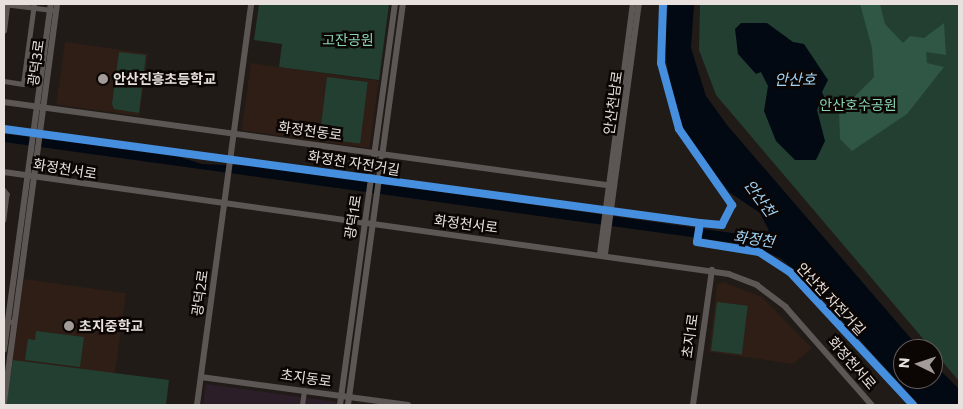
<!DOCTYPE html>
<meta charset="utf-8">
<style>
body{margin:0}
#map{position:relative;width:963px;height:409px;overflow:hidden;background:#211b18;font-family:Commissioner,"Noto Sans KR",sans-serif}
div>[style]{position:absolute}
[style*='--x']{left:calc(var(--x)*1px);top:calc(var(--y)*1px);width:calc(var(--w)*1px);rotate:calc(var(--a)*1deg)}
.commercial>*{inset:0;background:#2b1e28}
.built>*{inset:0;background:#2e1e16;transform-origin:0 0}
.green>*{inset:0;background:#223f32;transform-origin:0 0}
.forest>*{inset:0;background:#305645}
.water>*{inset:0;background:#030913}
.minor>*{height:4.5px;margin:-2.25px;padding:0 2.25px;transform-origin:2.25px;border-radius:2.25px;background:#5c5754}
.tertiary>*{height:5.5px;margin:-2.75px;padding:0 2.75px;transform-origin:2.75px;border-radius:2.75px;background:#5c5754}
.cycleway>*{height:8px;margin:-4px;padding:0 4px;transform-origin:4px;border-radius:4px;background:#468fdf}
.dots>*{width:14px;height:14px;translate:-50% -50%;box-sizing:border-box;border:2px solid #0b0604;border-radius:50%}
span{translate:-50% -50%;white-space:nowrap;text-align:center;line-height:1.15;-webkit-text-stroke:5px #0b0604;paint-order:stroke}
.park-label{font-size:14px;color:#88d4b3}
.street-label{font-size:14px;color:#e8e0dc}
.poi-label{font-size:14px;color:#e8e0dc;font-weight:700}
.left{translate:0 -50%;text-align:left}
.water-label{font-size:15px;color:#a0d3f5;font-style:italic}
.frame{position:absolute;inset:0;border:5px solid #e8e0dc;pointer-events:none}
.north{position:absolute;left:893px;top:339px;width:50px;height:50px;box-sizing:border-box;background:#0b0604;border:1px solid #635d5a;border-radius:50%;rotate:274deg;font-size:14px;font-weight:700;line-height:20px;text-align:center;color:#e8e0dc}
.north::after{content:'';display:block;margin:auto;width:18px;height:22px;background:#a29b97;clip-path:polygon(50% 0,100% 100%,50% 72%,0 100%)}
</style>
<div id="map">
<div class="commercial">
<div style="clip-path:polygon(206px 384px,337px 402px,337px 405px,203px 405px)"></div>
</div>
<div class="built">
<div style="left:65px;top:42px;width:84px;height:63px;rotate:8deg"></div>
<div style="left:251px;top:63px;width:129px;height:68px;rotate:8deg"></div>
<div style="left:24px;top:279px;width:103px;height:82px;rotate:8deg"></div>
<div style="clip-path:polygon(723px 282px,762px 297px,812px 348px,793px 364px,709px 352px,717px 285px)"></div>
</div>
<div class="green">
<div style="clip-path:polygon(259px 4px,389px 4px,379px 80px,279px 67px,282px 44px,254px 40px)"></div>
<div style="clip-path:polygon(700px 4px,959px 4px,959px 381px,716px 95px,699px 50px)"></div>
<div style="clip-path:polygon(119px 52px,146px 55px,139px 113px,114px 109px,112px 104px)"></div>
<div style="left:327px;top:77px;width:41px;height:62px;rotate:7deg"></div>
<div style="left:717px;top:302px;width:31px;height:49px;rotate:7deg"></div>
<div style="clip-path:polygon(36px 331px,84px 337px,80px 367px,25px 360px,28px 339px,35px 340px)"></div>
<div style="clip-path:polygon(13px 360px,169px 380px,166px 405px,6px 405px)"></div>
</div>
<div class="forest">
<div style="clip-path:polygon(860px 4px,880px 4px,885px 24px,903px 43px,910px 36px,924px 38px,944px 23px,946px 55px,926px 52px,927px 63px,944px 67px,907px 114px,852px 151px,840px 139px,839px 112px,874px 77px,872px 48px)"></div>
</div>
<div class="water">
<div style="clip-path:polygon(668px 4px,694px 4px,691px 48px,706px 96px,727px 125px,920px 349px,903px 349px,903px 379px,933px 379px,933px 363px,959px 389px,959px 405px,919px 405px,802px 276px,780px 258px,749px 245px,4px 142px,4px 134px,80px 142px,170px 154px,202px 164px,258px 166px,760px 237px,769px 231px,760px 213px,729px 192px,687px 138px,673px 98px,664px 47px)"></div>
<div style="clip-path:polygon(741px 23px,767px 23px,793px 42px,804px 44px,828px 80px,822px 92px,826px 101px,821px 100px,817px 110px,825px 141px,816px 160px,795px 160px,776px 141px,764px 111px,768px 86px,761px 72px,756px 74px,738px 54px,735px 29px)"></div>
</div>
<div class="minor">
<div style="--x:4;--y:4;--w:48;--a:7.1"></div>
<div style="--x:4;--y:31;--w:26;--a:-83"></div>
<div style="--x:4;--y:81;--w:19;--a:9"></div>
<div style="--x:23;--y:84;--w:81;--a:-82.2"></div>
<div style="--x:4;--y:190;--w:5;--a:53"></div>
<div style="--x:7;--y:194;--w:26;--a:97"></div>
<div style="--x:4;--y:321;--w:10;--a:6"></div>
<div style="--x:302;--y:405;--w:15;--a:-82"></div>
</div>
<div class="tertiary">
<div style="--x:4;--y:102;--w:615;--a:7.85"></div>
<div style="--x:4;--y:172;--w:732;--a:8.01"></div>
<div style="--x:729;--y:274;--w:30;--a:21"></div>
<div style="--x:757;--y:285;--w:36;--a:37"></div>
<div style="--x:786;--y:307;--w:130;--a:48.7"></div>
<div style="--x:600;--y:254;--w:252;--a:-82.5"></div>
<div style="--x:605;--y:254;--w:252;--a:-82.3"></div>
<div style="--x:4;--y:350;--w:349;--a:-82.3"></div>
<div style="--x:201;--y:377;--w:209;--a:7.7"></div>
<div style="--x:4;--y:402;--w:402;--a:-82.4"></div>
<div style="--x:197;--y:405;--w:405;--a:-82.3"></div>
<div style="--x:340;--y:405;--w:405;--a:-82.2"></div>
<div style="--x:348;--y:405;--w:405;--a:-82.2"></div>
<div style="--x:693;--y:405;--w:136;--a:-82"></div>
</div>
<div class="cycleway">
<div style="--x:663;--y:4;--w:59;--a:91.9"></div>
<div style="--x:661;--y:63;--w:68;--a:74.7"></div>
<div style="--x:679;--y:129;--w:93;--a:55.1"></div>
<div style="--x:732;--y:205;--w:22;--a:117"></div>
<div style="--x:722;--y:225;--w:22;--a:-175"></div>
<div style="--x:700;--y:223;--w:19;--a:99"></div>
<div style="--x:697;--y:242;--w:63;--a:9.2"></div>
<div style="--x:759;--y:252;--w:37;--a:33"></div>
<div style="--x:790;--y:272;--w:181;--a:47.2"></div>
<div style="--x:4;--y:129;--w:702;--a:7.69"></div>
</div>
<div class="dots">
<div style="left:103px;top:79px;background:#a29b97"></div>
<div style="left:69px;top:326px;background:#a29b97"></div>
</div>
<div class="park-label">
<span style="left:348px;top:40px">고잔공원</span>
<span style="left:858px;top:105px">안산호수공원</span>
</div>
<div class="street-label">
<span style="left:36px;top:63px;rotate:-82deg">광덕3로</span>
<span style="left:613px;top:103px;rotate:-82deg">안산천남로</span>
<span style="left:310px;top:131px;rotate:8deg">화정천동로</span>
<span style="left:354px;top:163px;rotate:9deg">화정천 자전거길</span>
<span style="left:65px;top:169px;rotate:9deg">화정천서로</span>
<span style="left:353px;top:217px;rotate:-81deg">광덕1로</span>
<span style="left:466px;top:224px;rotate:7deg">화정천서로</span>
<span style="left:200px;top:293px;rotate:-82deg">광덕2로</span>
<span style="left:831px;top:299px;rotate:47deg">안산천 자전거길</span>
<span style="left:690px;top:336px;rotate:-82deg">초지1로</span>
<span style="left:852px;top:363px;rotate:49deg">화정천서로</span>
<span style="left:306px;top:378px;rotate:8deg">초지동로</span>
</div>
<div class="poi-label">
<span class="left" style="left:113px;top:79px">안산진흥초등학교</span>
<span class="left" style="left:79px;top:326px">초지중학교</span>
</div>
<div class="water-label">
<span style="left:795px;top:80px">안산호</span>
<span style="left:760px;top:198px;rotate:54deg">안산천</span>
<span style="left:754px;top:239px;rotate:8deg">화정천</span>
</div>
<div class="frame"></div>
<div class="north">N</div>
</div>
